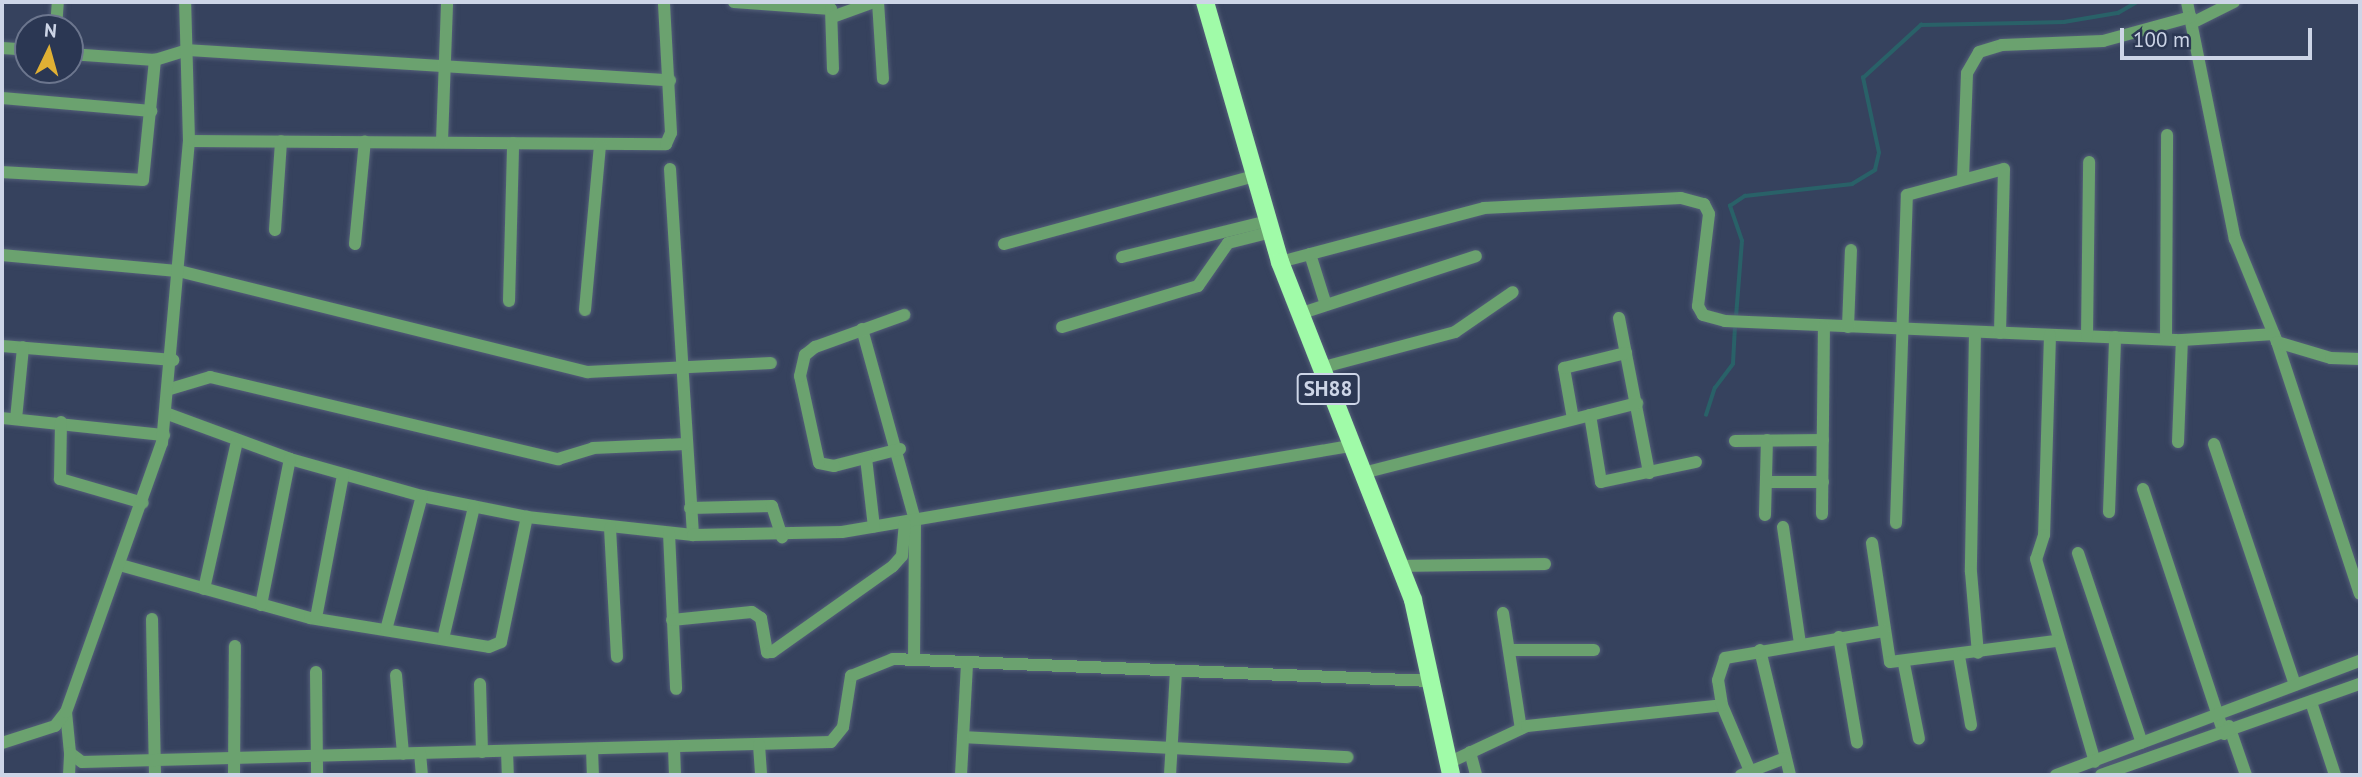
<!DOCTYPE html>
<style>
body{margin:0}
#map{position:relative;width:2362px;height:777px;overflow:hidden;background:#36425e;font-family:"PT Sans",sans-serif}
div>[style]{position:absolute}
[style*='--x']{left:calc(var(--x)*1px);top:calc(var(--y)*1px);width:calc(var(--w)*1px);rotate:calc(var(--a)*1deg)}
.stream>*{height:3.5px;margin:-1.75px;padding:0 1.75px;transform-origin:1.75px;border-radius:1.75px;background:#296168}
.roads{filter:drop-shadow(0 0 2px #545f79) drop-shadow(0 0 2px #545f79)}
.minor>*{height:12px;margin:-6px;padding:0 6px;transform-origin:6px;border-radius:6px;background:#6ba26f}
.major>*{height:18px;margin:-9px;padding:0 9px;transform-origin:9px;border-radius:9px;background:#a0fba8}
span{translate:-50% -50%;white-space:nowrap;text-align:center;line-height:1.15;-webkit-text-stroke:7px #2b3753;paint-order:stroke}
.shield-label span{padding:2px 5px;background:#2b3753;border:2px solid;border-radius:5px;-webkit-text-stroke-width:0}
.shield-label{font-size:21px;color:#cdd5e7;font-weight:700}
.frame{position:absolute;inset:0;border:4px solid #cdd5e7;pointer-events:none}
.north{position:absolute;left:14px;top:14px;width:70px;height:70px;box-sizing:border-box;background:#2b3753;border:2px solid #6c768e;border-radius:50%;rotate:5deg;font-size:19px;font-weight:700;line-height:28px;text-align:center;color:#cdd5e7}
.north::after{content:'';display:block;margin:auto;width:24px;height:32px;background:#e0b034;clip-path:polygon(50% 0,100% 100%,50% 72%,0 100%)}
.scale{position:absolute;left:2120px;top:28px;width:192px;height:32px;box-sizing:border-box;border:4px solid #cdd5e7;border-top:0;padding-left:9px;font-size:21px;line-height:24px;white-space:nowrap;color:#cdd5e7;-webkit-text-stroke:5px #2b3753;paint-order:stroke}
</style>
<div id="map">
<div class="stream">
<div style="--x:1736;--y:317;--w:76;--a:-85.5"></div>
<div style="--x:1742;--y:241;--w:37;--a:-109"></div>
<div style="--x:1730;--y:206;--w:18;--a:-34"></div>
<div style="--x:1745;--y:196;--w:108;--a:-6.4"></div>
<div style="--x:1852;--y:184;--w:27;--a:-31"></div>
<div style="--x:1875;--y:170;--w:17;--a:-77"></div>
<div style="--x:1879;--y:153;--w:77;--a:-102"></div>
<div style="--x:1863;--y:78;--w:79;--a:-42.4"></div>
<div style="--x:1921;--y:25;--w:143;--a:-1.2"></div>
<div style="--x:2064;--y:22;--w:55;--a:-9.5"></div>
<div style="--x:2118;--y:13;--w:22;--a:-30"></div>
<div style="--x:1706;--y:415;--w:28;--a:-72"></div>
<div style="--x:1715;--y:388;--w:30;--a:-53"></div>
<div style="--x:1733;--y:364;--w:39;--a:-87"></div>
</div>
<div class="roads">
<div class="minor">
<div style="--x:734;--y:2;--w:97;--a:4.1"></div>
<div style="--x:831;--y:9;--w:60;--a:88.1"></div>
<div style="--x:878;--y:2;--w:77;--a:86.3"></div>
<div style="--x:2187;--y:2;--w:242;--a:78.6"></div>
<div style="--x:2235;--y:239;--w:111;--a:67.8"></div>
<div style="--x:2277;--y:342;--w:265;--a:71.8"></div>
<div style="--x:835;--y:16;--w:41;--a:-19.7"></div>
<div style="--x:2192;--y:23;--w:47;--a:-26.6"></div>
<div style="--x:56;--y:28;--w:26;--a:-86"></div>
<div style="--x:2;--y:48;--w:26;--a:4"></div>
<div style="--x:70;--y:54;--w:85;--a:4"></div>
<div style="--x:155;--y:60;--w:34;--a:-17"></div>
<div style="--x:187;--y:50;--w:484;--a:3.6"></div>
<div style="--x:2;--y:98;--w:150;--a:5"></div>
<div style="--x:189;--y:141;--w:477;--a:0.4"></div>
<div style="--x:666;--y:144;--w:12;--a:-66"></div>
<div style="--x:671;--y:133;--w:131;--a:-93.1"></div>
<div style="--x:442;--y:141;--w:139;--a:-87.9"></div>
<div style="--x:670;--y:169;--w:367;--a:86.4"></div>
<div style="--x:2;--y:172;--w:141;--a:3.2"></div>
<div style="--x:143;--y:180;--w:121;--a:-84.3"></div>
<div style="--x:1963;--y:178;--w:105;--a:-87.8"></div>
<div style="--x:1967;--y:73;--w:24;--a:-60"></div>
<div style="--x:1979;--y:52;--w:24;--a:-17"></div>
<div style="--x:2002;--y:45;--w:101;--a:-2.3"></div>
<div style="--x:2103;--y:41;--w:91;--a:-15.3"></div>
<div style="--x:275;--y:230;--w:89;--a:-86.1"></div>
<div style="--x:355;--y:244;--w:103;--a:-84.5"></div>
<div style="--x:1004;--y:244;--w:259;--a:-15.2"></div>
<div style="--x:1310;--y:254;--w:53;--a:72.6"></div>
<div style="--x:2;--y:255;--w:178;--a:5.2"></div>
<div style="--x:179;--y:271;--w:421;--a:13.9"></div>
<div style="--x:588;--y:372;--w:183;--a:-2.8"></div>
<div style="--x:1122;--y:257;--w:150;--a:-13.9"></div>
<div style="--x:1280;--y:262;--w:211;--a:-14.8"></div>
<div style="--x:1484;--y:208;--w:197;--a:-2.9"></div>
<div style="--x:1681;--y:198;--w:24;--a:15"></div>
<div style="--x:1704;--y:204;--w:11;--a:63"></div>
<div style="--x:1709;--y:214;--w:93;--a:96.8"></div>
<div style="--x:1698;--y:306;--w:10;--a:61"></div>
<div style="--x:1703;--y:315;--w:23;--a:15"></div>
<div style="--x:1725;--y:321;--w:457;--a:2.4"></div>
<div style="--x:2182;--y:340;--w:92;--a:-3.7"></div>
<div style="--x:509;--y:301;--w:158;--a:-88.5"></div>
<div style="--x:585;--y:310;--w:165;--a:-84.8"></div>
<div style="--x:1299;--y:314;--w:186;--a:-18.1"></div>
<div style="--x:1619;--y:318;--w:158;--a:79"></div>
<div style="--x:1062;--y:327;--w:142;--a:-16.8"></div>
<div style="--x:1198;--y:286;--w:52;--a:-55.1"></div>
<div style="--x:1228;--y:243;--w:44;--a:-14.3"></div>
<div style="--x:1848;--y:327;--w:77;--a:-87.8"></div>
<div style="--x:862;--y:329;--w:198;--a:74.5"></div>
<div style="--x:915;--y:520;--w:140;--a:90.4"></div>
<div style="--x:1975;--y:332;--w:240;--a:91"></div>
<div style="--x:1971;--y:572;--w:81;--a:85.1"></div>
<div style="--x:2050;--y:335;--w:200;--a:91.7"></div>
<div style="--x:2044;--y:535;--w:25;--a:108"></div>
<div style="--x:2036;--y:559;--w:211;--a:73.8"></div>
<div style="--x:2087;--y:336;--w:174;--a:-89.3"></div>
<div style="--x:2166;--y:339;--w:204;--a:-89.7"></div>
<div style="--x:2277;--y:342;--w:56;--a:16.5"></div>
<div style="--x:2331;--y:358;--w:29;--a:2"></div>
<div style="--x:2;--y:346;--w:172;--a:4.7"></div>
<div style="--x:1320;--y:368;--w:140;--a:-14.9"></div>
<div style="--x:1455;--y:332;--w:70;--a:-34.6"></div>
<div style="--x:170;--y:389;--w:42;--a:-16.7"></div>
<div style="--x:210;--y:377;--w:358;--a:13.3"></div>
<div style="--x:558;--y:459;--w:37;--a:-17"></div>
<div style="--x:593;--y:448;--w:92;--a:-2.5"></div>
<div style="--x:168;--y:414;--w:130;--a:20.2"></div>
<div style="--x:290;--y:459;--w:137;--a:15.7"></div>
<div style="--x:422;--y:496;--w:107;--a:11.3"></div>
<div style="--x:527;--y:517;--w:167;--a:6.2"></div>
<div style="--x:693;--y:535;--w:149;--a:-1.2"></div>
<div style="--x:842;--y:532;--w:515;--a:-9.61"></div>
<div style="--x:1590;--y:415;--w:68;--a:80.7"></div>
<div style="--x:1601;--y:482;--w:97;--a:-11.9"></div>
<div style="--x:2;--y:418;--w:163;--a:6"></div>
<div style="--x:16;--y:419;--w:72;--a:-84.4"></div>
<div style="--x:1573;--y:419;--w:52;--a:-100"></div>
<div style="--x:1564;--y:368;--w:64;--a:-13.6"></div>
<div style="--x:61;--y:422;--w:57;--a:91"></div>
<div style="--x:60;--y:479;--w:86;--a:16.1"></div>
<div style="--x:1735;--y:441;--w:88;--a:-0.7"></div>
<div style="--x:2178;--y:442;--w:102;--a:-87.8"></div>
<div style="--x:2214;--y:444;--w:254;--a:71.4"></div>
<div style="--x:900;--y:449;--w:68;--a:165.6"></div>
<div style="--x:834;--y:466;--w:15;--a:-169"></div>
<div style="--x:819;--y:463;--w:89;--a:-102.3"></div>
<div style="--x:800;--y:376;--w:22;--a:-77"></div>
<div style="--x:805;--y:355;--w:13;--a:-39"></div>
<div style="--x:815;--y:347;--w:95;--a:-19.8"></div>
<div style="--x:866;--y:458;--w:69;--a:83.4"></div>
<div style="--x:1363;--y:473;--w:283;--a:-14.3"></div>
<div style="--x:1766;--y:482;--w:57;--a:0"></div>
<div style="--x:2143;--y:489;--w:258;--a:71.7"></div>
<div style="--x:690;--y:508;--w:82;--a:-1.4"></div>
<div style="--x:772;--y:506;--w:33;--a:72"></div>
<div style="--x:2109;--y:512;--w:175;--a:-88"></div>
<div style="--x:1822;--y:514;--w:187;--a:-89.4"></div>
<div style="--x:1765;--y:515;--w:75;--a:-88.5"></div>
<div style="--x:1896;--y:523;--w:328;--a:-88.1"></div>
<div style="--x:1907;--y:195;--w:100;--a:-15"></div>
<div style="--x:2004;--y:169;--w:164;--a:91.4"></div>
<div style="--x:1783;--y:527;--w:118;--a:81.7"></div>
<div style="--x:610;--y:528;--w:129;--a:86.9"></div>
<div style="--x:669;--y:533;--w:156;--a:87.4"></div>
<div style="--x:1872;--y:543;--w:120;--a:81.4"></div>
<div style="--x:1890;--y:662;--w:167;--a:-7.2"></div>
<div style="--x:2078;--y:553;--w:200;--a:71.4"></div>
<div style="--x:120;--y:565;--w:197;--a:15.6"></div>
<div style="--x:310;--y:618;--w:181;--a:9.2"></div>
<div style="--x:489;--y:647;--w:13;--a:-23"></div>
<div style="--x:501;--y:642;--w:128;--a:-78.3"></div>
<div style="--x:1399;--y:566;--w:146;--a:-0.8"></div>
<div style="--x:204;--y:589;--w:152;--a:-77.4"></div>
<div style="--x:261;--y:605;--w:149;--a:-78.8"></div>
<div style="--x:1503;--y:613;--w:117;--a:81.2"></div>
<div style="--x:316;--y:618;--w:146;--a:-79.3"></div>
<div style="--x:152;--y:619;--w:156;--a:88.9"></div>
<div style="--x:672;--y:620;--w:80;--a:-5.7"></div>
<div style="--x:752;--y:612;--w:11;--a:34"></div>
<div style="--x:761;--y:618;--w:35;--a:80"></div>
<div style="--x:767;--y:652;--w:5;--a:0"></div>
<div style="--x:772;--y:652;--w:148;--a:-35.4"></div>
<div style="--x:893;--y:566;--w:13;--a:-48"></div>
<div style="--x:902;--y:556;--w:33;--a:-85"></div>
<div style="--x:386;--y:630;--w:139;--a:-75"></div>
<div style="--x:1839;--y:637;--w:107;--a:80.3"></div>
<div style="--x:443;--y:639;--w:136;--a:-76.8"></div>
<div style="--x:1509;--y:650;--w:85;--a:0"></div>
<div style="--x:1760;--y:650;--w:129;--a:76.5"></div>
<div style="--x:1959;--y:656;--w:70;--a:80.1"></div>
<div style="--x:1904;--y:664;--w:76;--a:78.7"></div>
<div style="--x:316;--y:672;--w:103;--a:89.4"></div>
<div style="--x:396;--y:675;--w:79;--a:84.9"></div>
<div style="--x:480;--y:684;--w:68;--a:88.3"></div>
<div style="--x:2311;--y:702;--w:77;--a:71.8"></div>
<div style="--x:66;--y:712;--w:41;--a:84.4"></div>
<div style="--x:70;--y:753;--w:15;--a:37"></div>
<div style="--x:82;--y:762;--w:749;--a:-1.53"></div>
<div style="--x:831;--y:742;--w:19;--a:-51"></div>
<div style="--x:843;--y:727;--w:52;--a:-81.1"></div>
<div style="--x:851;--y:676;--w:45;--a:-22"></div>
<div style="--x:893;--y:659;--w:538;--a:2.34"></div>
<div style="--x:2229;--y:726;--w:52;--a:70.9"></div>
<div style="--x:963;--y:737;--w:385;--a:3"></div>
<div style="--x:2;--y:743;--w:56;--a:-17.8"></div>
<div style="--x:55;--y:726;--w:18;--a:-52"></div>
<div style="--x:66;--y:712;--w:286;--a:-70.4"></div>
<div style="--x:162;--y:443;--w:303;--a:-84.9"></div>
<div style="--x:189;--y:141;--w:139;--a:-91.6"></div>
<div style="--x:759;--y:745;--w:30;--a:86"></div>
<div style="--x:674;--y:747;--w:28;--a:88"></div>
<div style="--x:592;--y:749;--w:26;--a:88"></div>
<div style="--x:507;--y:751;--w:24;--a:88"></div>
<div style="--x:1470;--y:752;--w:24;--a:75"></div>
<div style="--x:420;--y:753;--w:22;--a:85"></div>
<div style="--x:1448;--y:763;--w:87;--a:-25.1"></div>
<div style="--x:1527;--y:726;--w:196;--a:-6.1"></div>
<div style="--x:1750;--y:771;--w:72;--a:-113"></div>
<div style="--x:1722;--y:705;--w:25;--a:-99"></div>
<div style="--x:1718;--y:680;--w:23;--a:-72"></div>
<div style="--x:1725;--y:658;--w:161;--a:-9.6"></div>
<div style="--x:69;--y:775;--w:22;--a:-87"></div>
<div style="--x:234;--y:775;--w:129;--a:-89.6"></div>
<div style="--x:961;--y:775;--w:112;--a:-86.9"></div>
<div style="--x:1170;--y:775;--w:104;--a:-86.7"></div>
<div style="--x:1741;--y:775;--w:47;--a:-21.1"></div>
<div style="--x:2056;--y:775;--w:325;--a:-20.6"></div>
<div style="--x:2101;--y:775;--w:275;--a:-19.4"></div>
</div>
<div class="major">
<div style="--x:1205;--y:2;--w:271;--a:73.9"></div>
<div style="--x:1280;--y:262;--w:363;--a:68.5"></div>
<div style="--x:1413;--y:600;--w:179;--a:77.7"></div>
</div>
</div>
<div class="shield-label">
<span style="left:1328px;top:389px">SH88</span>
</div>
<div class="frame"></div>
<div class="north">N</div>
<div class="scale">100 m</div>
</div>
